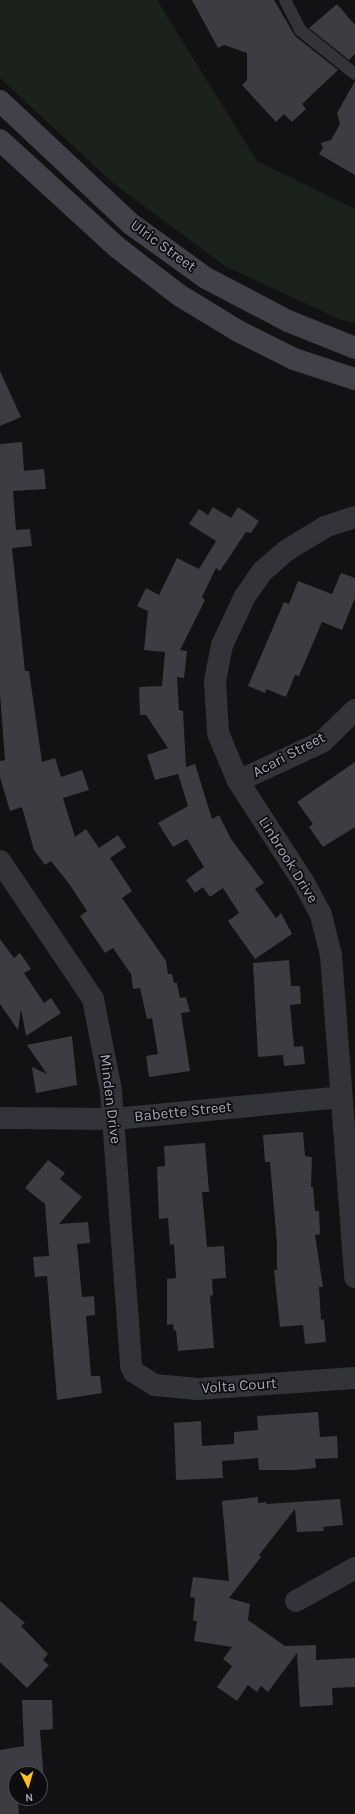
<!DOCTYPE html>
<style>
body{margin:0}
#map{position:relative;width:355px;height:1814px;overflow:hidden;background:#121214;font-family:Karla,sans-serif}
div>[style]{position:absolute}
[style*='--x']{left:calc(var(--x)*1px);top:calc(var(--y)*1px);width:calc(var(--w)*1px);rotate:calc(var(--a)*1deg)}
.green>*{inset:0;background:#1a221b}
.building>*{inset:0;background:#3c3c42}
.service>*{height:12px;margin:-6px;padding:0 6px;transform-origin:6px;border-radius:6px;background:#333439}
.minor>*{height:22px;margin:-11px;padding:0 11px;transform-origin:11px;border-radius:11px;background:#333439}
.tertiary>*{height:22px;margin:-11px;padding:0 11px;transform-origin:11px;border-radius:11px;background:#333439}
.secondary>*{height:22px;margin:-11px;padding:0 11px;transform-origin:11px;border-radius:11px;background:#414249}
span{translate:-50% -50%;white-space:nowrap;text-align:center;line-height:1.15;-webkit-text-stroke:3.5px #0d0d0f;paint-order:stroke}
.street-label{font-size:15px;color:#a2a7b6}
.north{position:absolute;left:8px;top:1766px;width:40px;height:40px;box-sizing:border-box;background:#0d0d0f;border:1px solid #494b52;border-radius:50%;rotate:175deg;font-size:11px;font-weight:700;line-height:16px;text-align:center;color:#a2a7b6}
.north::after{content:'';display:block;margin:auto;width:14px;height:18px;background:#ffbf1f;clip-path:polygon(50% 0,100% 100%,50% 72%,0 100%)}
</style>
<div id="map">
<div class="green">
<div style="clip-path:polygon(0 0,157px 0,257px 161px,355px 209px,355px 323px,339px 319px,225px 266px,113px 183px,0 78px)"></div>
</div>
<div class="building">
<div style="clip-path:polygon(192px 0,274px 0,295px 36px,338px 70px,302px 104px,306px 109px,292px 122px,284px 114px,276px 122px,242px 85px,247px 80px,247px 53px,224px 45px,218px 48px)"></div>
<div style="clip-path:polygon(337px 4px,355px 25px,355px 54px,349px 60px,309px 28px)"></div>
<div style="clip-path:polygon(355px 81px,355px 175px,319px 154px,323px 148px,321px 143px,331px 140px,340px 124px,337px 113px)"></div>
<div style="clip-path:polygon(0 371px,21px 417px,0 426px)"></div>
<div style="clip-path:polygon(22px 442px,24px 471px,44px 469px,46px 489px,13px 491px,16px 530px,30px 529px,32px 546px,12px 548px,25px 671px,29px 671px,42px 762px,55px 758px,61px 777px,82px 770px,89px 790px,63px 798px,75px 837px,86px 829px,99px 848px,118px 835px,126px 847px,110px 858px,132px 891px,122px 898px,166px 961px,168px 974px,172px 974px,174px 983px,177px 983px,180px 998px,186px 997px,190px 1012px,181px 1013px,190px 1071px,149px 1077px,146px 1056px,158px 1054px,152px 1018px,147px 1019px,140px 988px,133px 989px,131px 974px,113px 948px,105px 953px,80px 916px,87px 911px,70px 885px,51px 861px,45px 865px,34px 850px,22px 807px,10px 811px,0 777px,0 761px,5px 760px,0 694px,0 444px)"></div>
<div style="clip-path:polygon(213px 507px,231px 518px,238px 507px,259px 521px,251px 533px,246px 532px,220px 571px,216px 568px,202px 597px,205px 600px,180px 650px,187px 651px,184px 678px,177px 677px,179px 710px,183px 711px,186px 767px,195px 764px,212px 819px,219px 815px,231px 839px,264px 883px,255px 889px,276px 918px,281px 913px,292px 934px,255px 959px,228px 921px,239px 913px,223px 888px,210px 897px,203px 887px,195px 893px,186px 880px,204px 867px,187px 839px,173px 847px,158px 823px,188px 806px,178px 774px,155px 780px,147px 755px,168px 748px,146px 715px,140px 715px,139px 687px,162px 686px,165px 652px,144px 650px,148px 611px,137px 606px,146px 588px,159px 595px,177px 558px,199px 569px,216px 541px,189px 524px,199px 509px,208px 515px)"></div>
<div style="clip-path:polygon(341px 573px,355px 578px,355px 598px,342px 630px,322px 622px,299px 676px,295px 675px,286px 697px,266px 689px,265px 693px,248px 686px,284px 602px,289px 604px,298px 581px,332px 594px)"></div>
<div style="clip-path:polygon(355px 762px,355px 827px,323px 847px,309px 827px,313px 824px,297px 802px)"></div>
<div style="clip-path:polygon(0 939px,14px 958px,20px 953px,31px 969px,24px 973px,44px 1003px,51px 998px,61px 1013px,26px 1036px,21px 1009px,18px 1030px,0 1004px)"></div>
<div style="clip-path:polygon(289px 960px,291px 986px,300px 986px,301px 1004px,290px 1005px,294px 1047px,303px 1046px,305px 1064px,284px 1066px,283px 1055px,258px 1057px,253px 963px)"></div>
<div style="clip-path:polygon(72px 1036px,77px 1085px,36px 1093px,32px 1067px,47px 1074px,27px 1045px)"></div>
<div style="clip-path:polygon(303px 1132px,305px 1156px,312px 1157px,311px 1187px,313px 1187px,315px 1211px,319px 1211px,320px 1234px,315px 1235px,323px 1287px,319px 1287px,321px 1320px,324px 1319px,326px 1342px,305px 1344px,303px 1325px,280px 1327px,274px 1270px,277px 1270px,277px 1244px,270px 1162px,265px 1162px,263px 1135px)"></div>
<div style="clip-path:polygon(205px 1143px,209px 1192px,202px 1192px,207px 1247px,224px 1246px,226px 1278px,212px 1279px,213px 1295px,210px 1296px,214px 1348px,178px 1351px,176px 1330px,174px 1331px,173px 1324px,167px 1325px,167px 1279px,176px 1278px,174px 1244px,170px 1245px,168px 1218px,159px 1219px,157px 1167px,165px 1166px,164px 1146px)"></div>
<div style="clip-path:polygon(48px 1160px,65px 1173px,60px 1179px,82px 1197px,59px 1224px,88px 1222px,90px 1243px,77px 1244px,82px 1297px,94px 1296px,95px 1315px,86px 1316px,91px 1376px,100px 1376px,102px 1393px,57px 1400px,47px 1276px,35px 1277px,33px 1257px,49px 1256px,45px 1204px,25px 1188px)"></div>
<div style="clip-path:polygon(318px 1412px,320px 1437px,337px 1436px,338px 1458px,315px 1459px,316px 1468px,293px 1470px,259px 1470px,258px 1458px,222px 1461px,223px 1478px,176px 1480px,174px 1423px,201px 1421px,202px 1446px,234px 1444px,234px 1432px,258px 1430px,257px 1416px)"></div>
<div style="clip-path:polygon(258px 1497px,258px 1503px,266px 1502px,266px 1504px,340px 1499px,343px 1525px,323px 1527px,324px 1531px,297px 1532px,295px 1509px,259px 1555px,261px 1557px,229px 1598px,250px 1604px,248px 1620px,285px 1646px,316px 1645px,316px 1660px,355px 1658px,355px 1687px,332px 1688px,333px 1705px,300px 1707px,297px 1653px,268px 1692px,261px 1686px,257px 1692px,248px 1685px,237px 1701px,217px 1687px,232px 1666px,223px 1659px,232px 1647px,194px 1641px,197px 1621px,193px 1621px,195px 1598px,190px 1597px,193px 1577px,229px 1581px,222px 1501px)"></div>
<div style="clip-path:polygon(0 1601px,25px 1623px,21px 1626px,48px 1654px,43px 1660px,49px 1665px,27px 1688px,0 1662px)"></div>
<div style="clip-path:polygon(22px 1700px,52px 1700px,53px 1729px,40px 1730px,44px 1782px,40px 1782px,40px 1774px,16px 1774px,19px 1814px,0 1814px,0 1750px,24px 1746px)"></div>
</div>
<div class="service">
<div style="--x:285;--y:0;--w:34;--a:63"></div>
<div style="--x:300;--y:30;--w:70;--a:38.7"></div>
</div>
<div class="minor">
<div style="--x:238;--y:781;--w:93;--a:-24.9"></div>
<div style="--x:322;--y:742;--w:46;--a:-44.1"></div>
<div style="--x:0;--y:861;--w:166;--a:56"></div>
<div style="--x:93;--y:999;--w:94;--a:78.9"></div>
<div style="--x:111;--y:1091;--w:276;--a:85.8"></div>
<div style="--x:131;--y:1366;--w:7;--a:63"></div>
<div style="--x:134;--y:1372;--w:25;--a:32"></div>
<div style="--x:155;--y:1385;--w:43;--a:5.3"></div>
<div style="--x:198;--y:1389;--w:157;--a:-4"></div>
<div style="--x:0;--y:1118;--w:114;--a:0.5"></div>
<div style="--x:114;--y:1119;--w:228;--a:-5.5"></div>
<div style="--x:296;--y:1601;--w:68;--a:-29.2"></div>
</div>
<div class="tertiary">
<div style="--x:355;--y:517;--w:32;--a:162"></div>
<div style="--x:325;--y:527;--w:44;--a:148.8"></div>
<div style="--x:287;--y:550;--w:33;--a:139"></div>
<div style="--x:262;--y:572;--w:29;--a:125"></div>
<div style="--x:245;--y:596;--w:54;--a:115.1"></div>
<div style="--x:222;--y:645;--w:38;--a:101"></div>
<div style="--x:215;--y:682;--w:51;--a:86.6"></div>
<div style="--x:218;--y:733;--w:52;--a:67.4"></div>
<div style="--x:238;--y:781;--w:121;--a:57.1"></div>
<div style="--x:304;--y:883;--w:36;--a:62"></div>
<div style="--x:321;--y:915;--w:41;--a:76"></div>
<div style="--x:331;--y:955;--w:323;--a:85.7"></div>
</div>
<div class="secondary">
<div style="--x:0;--y:101;--w:180;--a:43.2"></div>
<div style="--x:131;--y:224;--w:92;--a:35.8"></div>
<div style="--x:206;--y:278;--w:93;--a:27.7"></div>
<div style="--x:288;--y:321;--w:72;--a:21.9"></div>
<div style="--x:0;--y:140;--w:160;--a:42.5"></div>
<div style="--x:118;--y:248;--w:77;--a:37.6"></div>
<div style="--x:179;--y:295;--w:69;--a:31.4"></div>
<div style="--x:238;--y:331;--w:63;--a:26.6"></div>
<div style="--x:294;--y:359;--w:64;--a:18.2"></div>
</div>
<div class="street-label">
<span style="left:163px;top:246px;rotate:36deg">Ulric Street</span>
<span style="left:289px;top:755px;rotate:-28deg">Acari Street</span>
<span style="left:288px;top:860px;rotate:58deg">Linbrook Drive</span>
<span style="left:110px;top:1099px;rotate:83deg">Minden Drive</span>
<span style="left:183px;top:1112px;rotate:-6deg">Babette Street</span>
<span style="left:239px;top:1386px;rotate:-4deg">Volta Court</span>
</div>
<div class="north">N</div>
</div>
